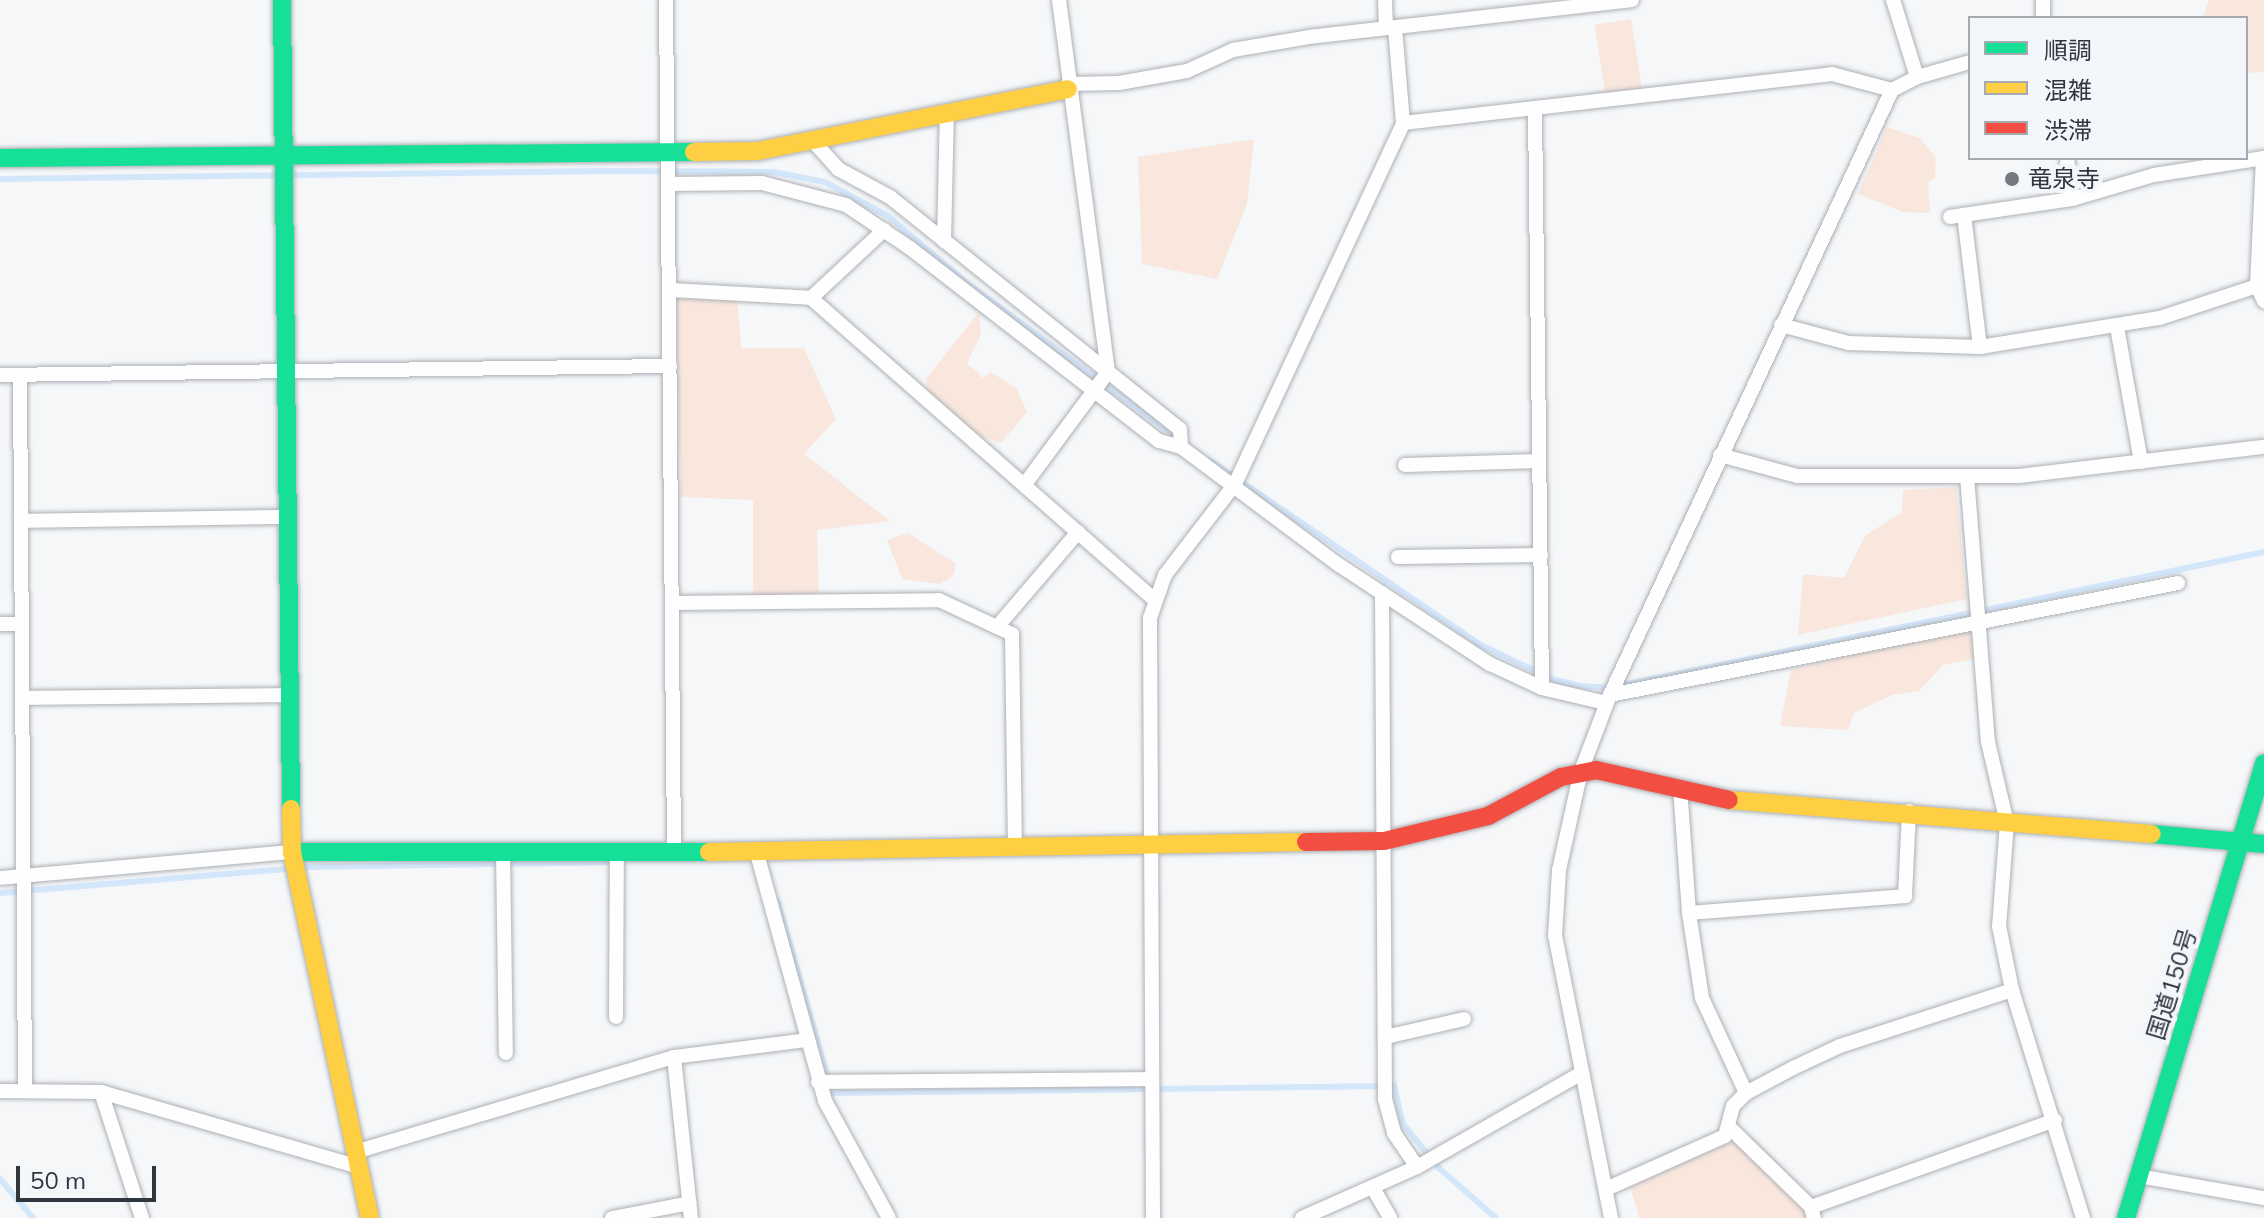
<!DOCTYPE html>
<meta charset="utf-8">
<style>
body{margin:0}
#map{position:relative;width:2264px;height:1218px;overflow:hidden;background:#f5f7f9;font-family:Mulish,"Noto Sans JP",sans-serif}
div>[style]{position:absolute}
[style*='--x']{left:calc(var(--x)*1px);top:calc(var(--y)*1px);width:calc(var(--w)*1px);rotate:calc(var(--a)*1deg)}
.green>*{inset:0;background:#f9e7de;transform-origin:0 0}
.stream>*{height:6px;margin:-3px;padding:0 3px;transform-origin:3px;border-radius:3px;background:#d4e6fa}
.roads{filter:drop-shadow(0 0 2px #acb0b5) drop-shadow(0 0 2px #acb0b5)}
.street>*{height:14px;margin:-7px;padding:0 7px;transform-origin:7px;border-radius:7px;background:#fefefe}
.fast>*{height:18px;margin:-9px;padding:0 9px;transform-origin:9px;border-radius:9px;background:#16e098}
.slow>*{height:18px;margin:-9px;padding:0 9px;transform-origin:9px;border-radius:9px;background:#ffcf43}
.jam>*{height:18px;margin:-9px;padding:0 9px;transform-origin:9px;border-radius:9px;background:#f24e42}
.dots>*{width:22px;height:22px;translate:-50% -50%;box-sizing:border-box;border:4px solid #f3f7fb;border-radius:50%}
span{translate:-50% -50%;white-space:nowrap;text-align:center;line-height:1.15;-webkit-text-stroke:8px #f3f7fb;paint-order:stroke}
.poi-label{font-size:24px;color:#2f363e}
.left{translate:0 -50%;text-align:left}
.street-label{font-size:24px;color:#2f363e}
.legend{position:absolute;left:1968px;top:16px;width:280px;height:144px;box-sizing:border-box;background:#f3f7fb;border:2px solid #a5aaaf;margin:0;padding:10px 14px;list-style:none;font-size:24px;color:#2f363e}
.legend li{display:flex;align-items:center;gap:16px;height:40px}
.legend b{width:40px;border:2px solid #a5aaaf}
.scale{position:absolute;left:16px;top:1166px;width:140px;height:36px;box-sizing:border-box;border:4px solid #2f363e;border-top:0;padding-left:10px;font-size:24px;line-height:28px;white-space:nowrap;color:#2f363e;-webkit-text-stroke:6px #f3f7fb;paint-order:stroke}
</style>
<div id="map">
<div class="green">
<div style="clip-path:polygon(2209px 0,2264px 0,2264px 72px,2246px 73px,2246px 18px,2203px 18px)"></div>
<div style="left:1631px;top:19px;width:71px;height:37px;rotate:81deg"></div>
<div style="clip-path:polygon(1887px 127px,1919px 138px,1936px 157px,1935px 179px,1928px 182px,1930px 213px,1903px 212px,1858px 194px)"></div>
<div style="clip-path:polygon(1254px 139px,1247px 204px,1217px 279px,1142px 264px,1138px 157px)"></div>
<div style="clip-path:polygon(676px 290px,737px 294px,741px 348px,804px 348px,836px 419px,804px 454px,890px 521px,817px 530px,819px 602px,753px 602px,753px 500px,681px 497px)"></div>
<div style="clip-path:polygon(979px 312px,981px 335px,967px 363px,983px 378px,991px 372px,1016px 388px,1027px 412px,1001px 443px,963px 430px,929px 400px,926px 379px)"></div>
<div style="clip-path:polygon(1956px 487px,1967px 599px,1798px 635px,1803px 574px,1844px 578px,1865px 536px,1902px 512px,1903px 490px)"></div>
<div style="clip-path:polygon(908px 533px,956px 564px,953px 576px,940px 584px,902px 579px,887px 540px)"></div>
<div style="clip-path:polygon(1975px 624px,1976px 659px,1943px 665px,1919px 691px,1892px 695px,1854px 713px,1848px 730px,1780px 726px,1791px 670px)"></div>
<div style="clip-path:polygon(1736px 1132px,1752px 1137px,1808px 1193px,1820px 1218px,1639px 1218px,1630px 1185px)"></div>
</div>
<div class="stream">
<div style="--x:0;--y:179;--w:606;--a:-0.76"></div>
<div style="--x:606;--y:171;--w:168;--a:0.3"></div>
<div style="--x:774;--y:172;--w:52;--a:11.1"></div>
<div style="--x:825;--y:182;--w:72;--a:28.4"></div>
<div style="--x:888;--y:216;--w:105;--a:40.4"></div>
<div style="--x:968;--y:284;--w:262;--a:36.3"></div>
<div style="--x:1211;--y:461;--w:325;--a:34.3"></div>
<div style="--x:1479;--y:644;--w:81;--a:25.6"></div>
<div style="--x:1552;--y:679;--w:30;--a:14"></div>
<div style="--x:1581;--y:686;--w:28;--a:4"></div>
<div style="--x:1609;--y:688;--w:669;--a:-11.73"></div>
<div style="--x:0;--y:893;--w:308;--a:-4.8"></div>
<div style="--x:307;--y:867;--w:308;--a:-0.9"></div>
<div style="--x:778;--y:902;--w:198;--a:74.2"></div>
<div style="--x:832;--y:1093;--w:562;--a:-0.71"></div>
<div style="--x:1394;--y:1086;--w:39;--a:77"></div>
<div style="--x:1403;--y:1124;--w:57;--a:50.7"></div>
<div style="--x:1439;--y:1168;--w:76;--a:41.3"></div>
<div style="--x:0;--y:1179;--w:51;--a:49.8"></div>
</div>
<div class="roads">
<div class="street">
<div style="--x:666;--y:0;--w:849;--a:89.46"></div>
<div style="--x:1385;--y:0;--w:28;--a:88"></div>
<div style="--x:2043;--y:18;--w:18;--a:-90"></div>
<div style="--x:1917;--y:77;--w:55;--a:-15.8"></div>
<div style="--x:1068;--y:84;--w:51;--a:-1.1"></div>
<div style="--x:1119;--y:83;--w:69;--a:-10"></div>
<div style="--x:1187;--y:71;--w:51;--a:-24.5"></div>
<div style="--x:1233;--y:50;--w:77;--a:-9.7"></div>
<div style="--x:1309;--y:37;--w:325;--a:-6.5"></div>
<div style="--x:1535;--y:108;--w:580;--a:89.31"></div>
<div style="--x:1403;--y:123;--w:432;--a:-6.5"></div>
<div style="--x:1832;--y:74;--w:62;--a:14.9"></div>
<div style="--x:814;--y:142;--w:36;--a:48"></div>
<div style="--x:838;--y:169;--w:59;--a:28.3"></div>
<div style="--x:890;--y:197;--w:371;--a:38.7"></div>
<div style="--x:1180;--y:429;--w:18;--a:87"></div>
<div style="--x:1181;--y:447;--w:197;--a:36.8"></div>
<div style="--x:1339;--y:565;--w:181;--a:33.3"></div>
<div style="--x:1490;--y:664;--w:57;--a:24.8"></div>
<div style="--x:1542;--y:688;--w:66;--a:13.2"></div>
<div style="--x:2067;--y:158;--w:41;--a:83"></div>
<div style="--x:2072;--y:199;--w:85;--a:-16.3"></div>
<div style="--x:2154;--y:175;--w:111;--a:-8.8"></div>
<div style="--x:2263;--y:158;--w:128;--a:92.7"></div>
<div style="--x:2257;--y:286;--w:17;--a:65"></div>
<div style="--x:669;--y:184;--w:93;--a:-0.6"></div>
<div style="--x:762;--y:183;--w:87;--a:14.7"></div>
<div style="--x:846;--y:205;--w:77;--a:33.9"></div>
<div style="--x:910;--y:248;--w:315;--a:37.8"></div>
<div style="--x:1159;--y:441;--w:23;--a:15"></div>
<div style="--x:1964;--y:215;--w:133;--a:83.1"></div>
<div style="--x:1950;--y:217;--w:123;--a:-8.4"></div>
<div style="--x:944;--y:241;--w:128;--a:-88.7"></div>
<div style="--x:670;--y:290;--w:141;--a:3.2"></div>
<div style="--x:811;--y:298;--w:456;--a:41.3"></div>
<div style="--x:811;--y:298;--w:100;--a:-43"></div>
<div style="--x:1781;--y:325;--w:69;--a:15"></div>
<div style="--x:1848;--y:343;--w:132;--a:1.7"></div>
<div style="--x:1980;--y:347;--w:182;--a:-9.2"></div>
<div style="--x:2160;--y:318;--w:102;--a:-18.3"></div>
<div style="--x:2117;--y:327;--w:137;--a:79.9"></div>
<div style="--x:0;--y:375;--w:670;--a:-0.77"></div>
<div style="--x:20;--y:375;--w:716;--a:89.6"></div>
<div style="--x:1720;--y:455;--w:80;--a:15.3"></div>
<div style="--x:1797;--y:476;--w:222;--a:0"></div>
<div style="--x:2019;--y:476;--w:247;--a:-6.8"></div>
<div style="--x:1405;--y:465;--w:134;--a:-1.7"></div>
<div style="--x:1967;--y:476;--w:267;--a:85.5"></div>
<div style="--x:1988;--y:742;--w:83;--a:76.8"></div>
<div style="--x:2007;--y:823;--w:103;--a:94.4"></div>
<div style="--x:1999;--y:926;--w:65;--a:78.5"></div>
<div style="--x:2012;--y:990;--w:239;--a:72.7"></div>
<div style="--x:1025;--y:484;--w:139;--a:-53.5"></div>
<div style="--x:1108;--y:372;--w:375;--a:-97.5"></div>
<div style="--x:21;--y:521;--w:266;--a:-0.9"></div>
<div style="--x:1398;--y:557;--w:143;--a:-0.8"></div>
<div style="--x:1382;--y:593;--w:506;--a:89.66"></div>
<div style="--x:1385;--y:1099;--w:35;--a:75"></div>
<div style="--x:1394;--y:1133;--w:41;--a:55.9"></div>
<div style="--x:672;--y:603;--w:267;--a:-0.6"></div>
<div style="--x:939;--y:600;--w:81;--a:25"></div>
<div style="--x:1012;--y:634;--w:211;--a:89.2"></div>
<div style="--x:0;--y:624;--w:22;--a:0"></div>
<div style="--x:997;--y:627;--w:125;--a:-49.5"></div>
<div style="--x:1610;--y:695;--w:579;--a:-11.15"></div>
<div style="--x:22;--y:698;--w:268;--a:-0.6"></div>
<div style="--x:1680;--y:787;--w:126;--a:85.9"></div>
<div style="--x:1689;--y:913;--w:86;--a:81.3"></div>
<div style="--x:1702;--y:998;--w:105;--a:65.1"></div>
<div style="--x:503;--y:850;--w:203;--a:89.2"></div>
<div style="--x:756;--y:850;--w:260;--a:74.6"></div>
<div style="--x:825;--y:1101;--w:133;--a:61.3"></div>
<div style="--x:0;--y:878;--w:293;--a:-5.1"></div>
<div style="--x:1689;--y:913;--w:217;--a:-4.5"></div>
<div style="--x:1905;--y:896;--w:85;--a:-87.3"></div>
<div style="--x:616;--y:1017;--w:167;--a:-89.7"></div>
<div style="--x:1385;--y:1037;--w:81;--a:-12.8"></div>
<div style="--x:674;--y:1057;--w:162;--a:84"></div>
<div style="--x:818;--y:1082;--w:333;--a:-0.5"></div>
<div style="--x:0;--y:1091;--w:101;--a:0.6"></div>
<div style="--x:101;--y:1092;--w:269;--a:16.2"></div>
<div style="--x:101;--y:1092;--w:133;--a:72"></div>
<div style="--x:1729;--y:1127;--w:115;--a:44.3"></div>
<div style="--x:1811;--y:1207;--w:11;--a:75"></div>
<div style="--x:355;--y:1152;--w:333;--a:-16.6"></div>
<div style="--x:674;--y:1057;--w:134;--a:-7.3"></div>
<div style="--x:2139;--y:1176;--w:127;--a:10"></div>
<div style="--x:1373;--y:1188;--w:34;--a:60"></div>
<div style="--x:1606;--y:1189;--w:130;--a:-24"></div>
<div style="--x:1725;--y:1136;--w:31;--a:-75"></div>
<div style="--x:1733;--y:1106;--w:18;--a:-45"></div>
<div style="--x:1746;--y:1093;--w:53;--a:-28"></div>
<div style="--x:1793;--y:1068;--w:52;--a:-25.1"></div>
<div style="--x:1840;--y:1046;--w:181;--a:-18"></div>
<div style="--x:1811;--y:1207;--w:259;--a:-19.6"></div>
<div style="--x:612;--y:1218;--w:79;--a:-10.9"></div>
<div style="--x:1153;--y:1218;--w:600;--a:-90.29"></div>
<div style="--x:1150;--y:618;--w:46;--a:-70.8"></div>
<div style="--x:1165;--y:575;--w:115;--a:-52.4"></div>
<div style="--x:1235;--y:484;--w:398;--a:-65"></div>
<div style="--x:1403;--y:123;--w:96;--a:-94.8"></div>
<div style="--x:1302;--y:1218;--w:126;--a:-23.9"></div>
<div style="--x:1417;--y:1167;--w:190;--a:-29.7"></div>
<div style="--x:1611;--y:1218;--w:288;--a:-101.2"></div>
<div style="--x:1555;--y:936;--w:66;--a:-86.5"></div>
<div style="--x:1559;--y:870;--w:101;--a:-77.5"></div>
<div style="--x:1581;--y:771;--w:81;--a:-69.1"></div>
<div style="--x:1610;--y:695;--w:667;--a:-65.01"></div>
<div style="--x:1892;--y:90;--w:28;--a:-27"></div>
<div style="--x:1917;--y:77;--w:81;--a:-107.3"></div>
</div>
<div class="fast">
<div style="--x:282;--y:0;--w:809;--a:89.36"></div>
<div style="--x:0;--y:158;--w:694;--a:-0.5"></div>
<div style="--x:2152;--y:834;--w:112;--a:5.1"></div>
<div style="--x:292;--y:852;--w:417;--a:0"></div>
<div style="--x:2126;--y:1218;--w:475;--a:-73.1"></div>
</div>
<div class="slow">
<div style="--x:694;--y:152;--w:64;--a:-0.9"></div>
<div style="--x:758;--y:151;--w:316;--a:-11.3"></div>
<div style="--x:1729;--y:800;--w:424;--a:4.6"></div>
<div style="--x:291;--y:809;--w:43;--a:88.7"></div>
<div style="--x:292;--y:852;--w:374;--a:78"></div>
<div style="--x:709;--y:852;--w:597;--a:-0.96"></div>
</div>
<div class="jam">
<div style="--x:1306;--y:842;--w:78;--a:-0.7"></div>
<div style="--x:1384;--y:841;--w:107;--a:-13.5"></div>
<div style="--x:1488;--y:816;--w:83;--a:-28.1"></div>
<div style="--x:1561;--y:777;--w:36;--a:-11"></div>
<div style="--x:1596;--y:770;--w:136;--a:12.7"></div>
</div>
</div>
<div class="dots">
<div style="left:2012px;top:179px;background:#747a7f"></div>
</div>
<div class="poi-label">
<span class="left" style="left:2028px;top:179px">竜泉寺</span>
</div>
<div class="street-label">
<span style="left:2172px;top:984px;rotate:-73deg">国道150号</span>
</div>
<ul class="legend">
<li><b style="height:10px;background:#16e098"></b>順調</li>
<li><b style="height:10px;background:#ffcf43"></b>混雑</li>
<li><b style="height:10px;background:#f24e42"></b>渋滞</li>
</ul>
<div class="scale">50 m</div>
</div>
